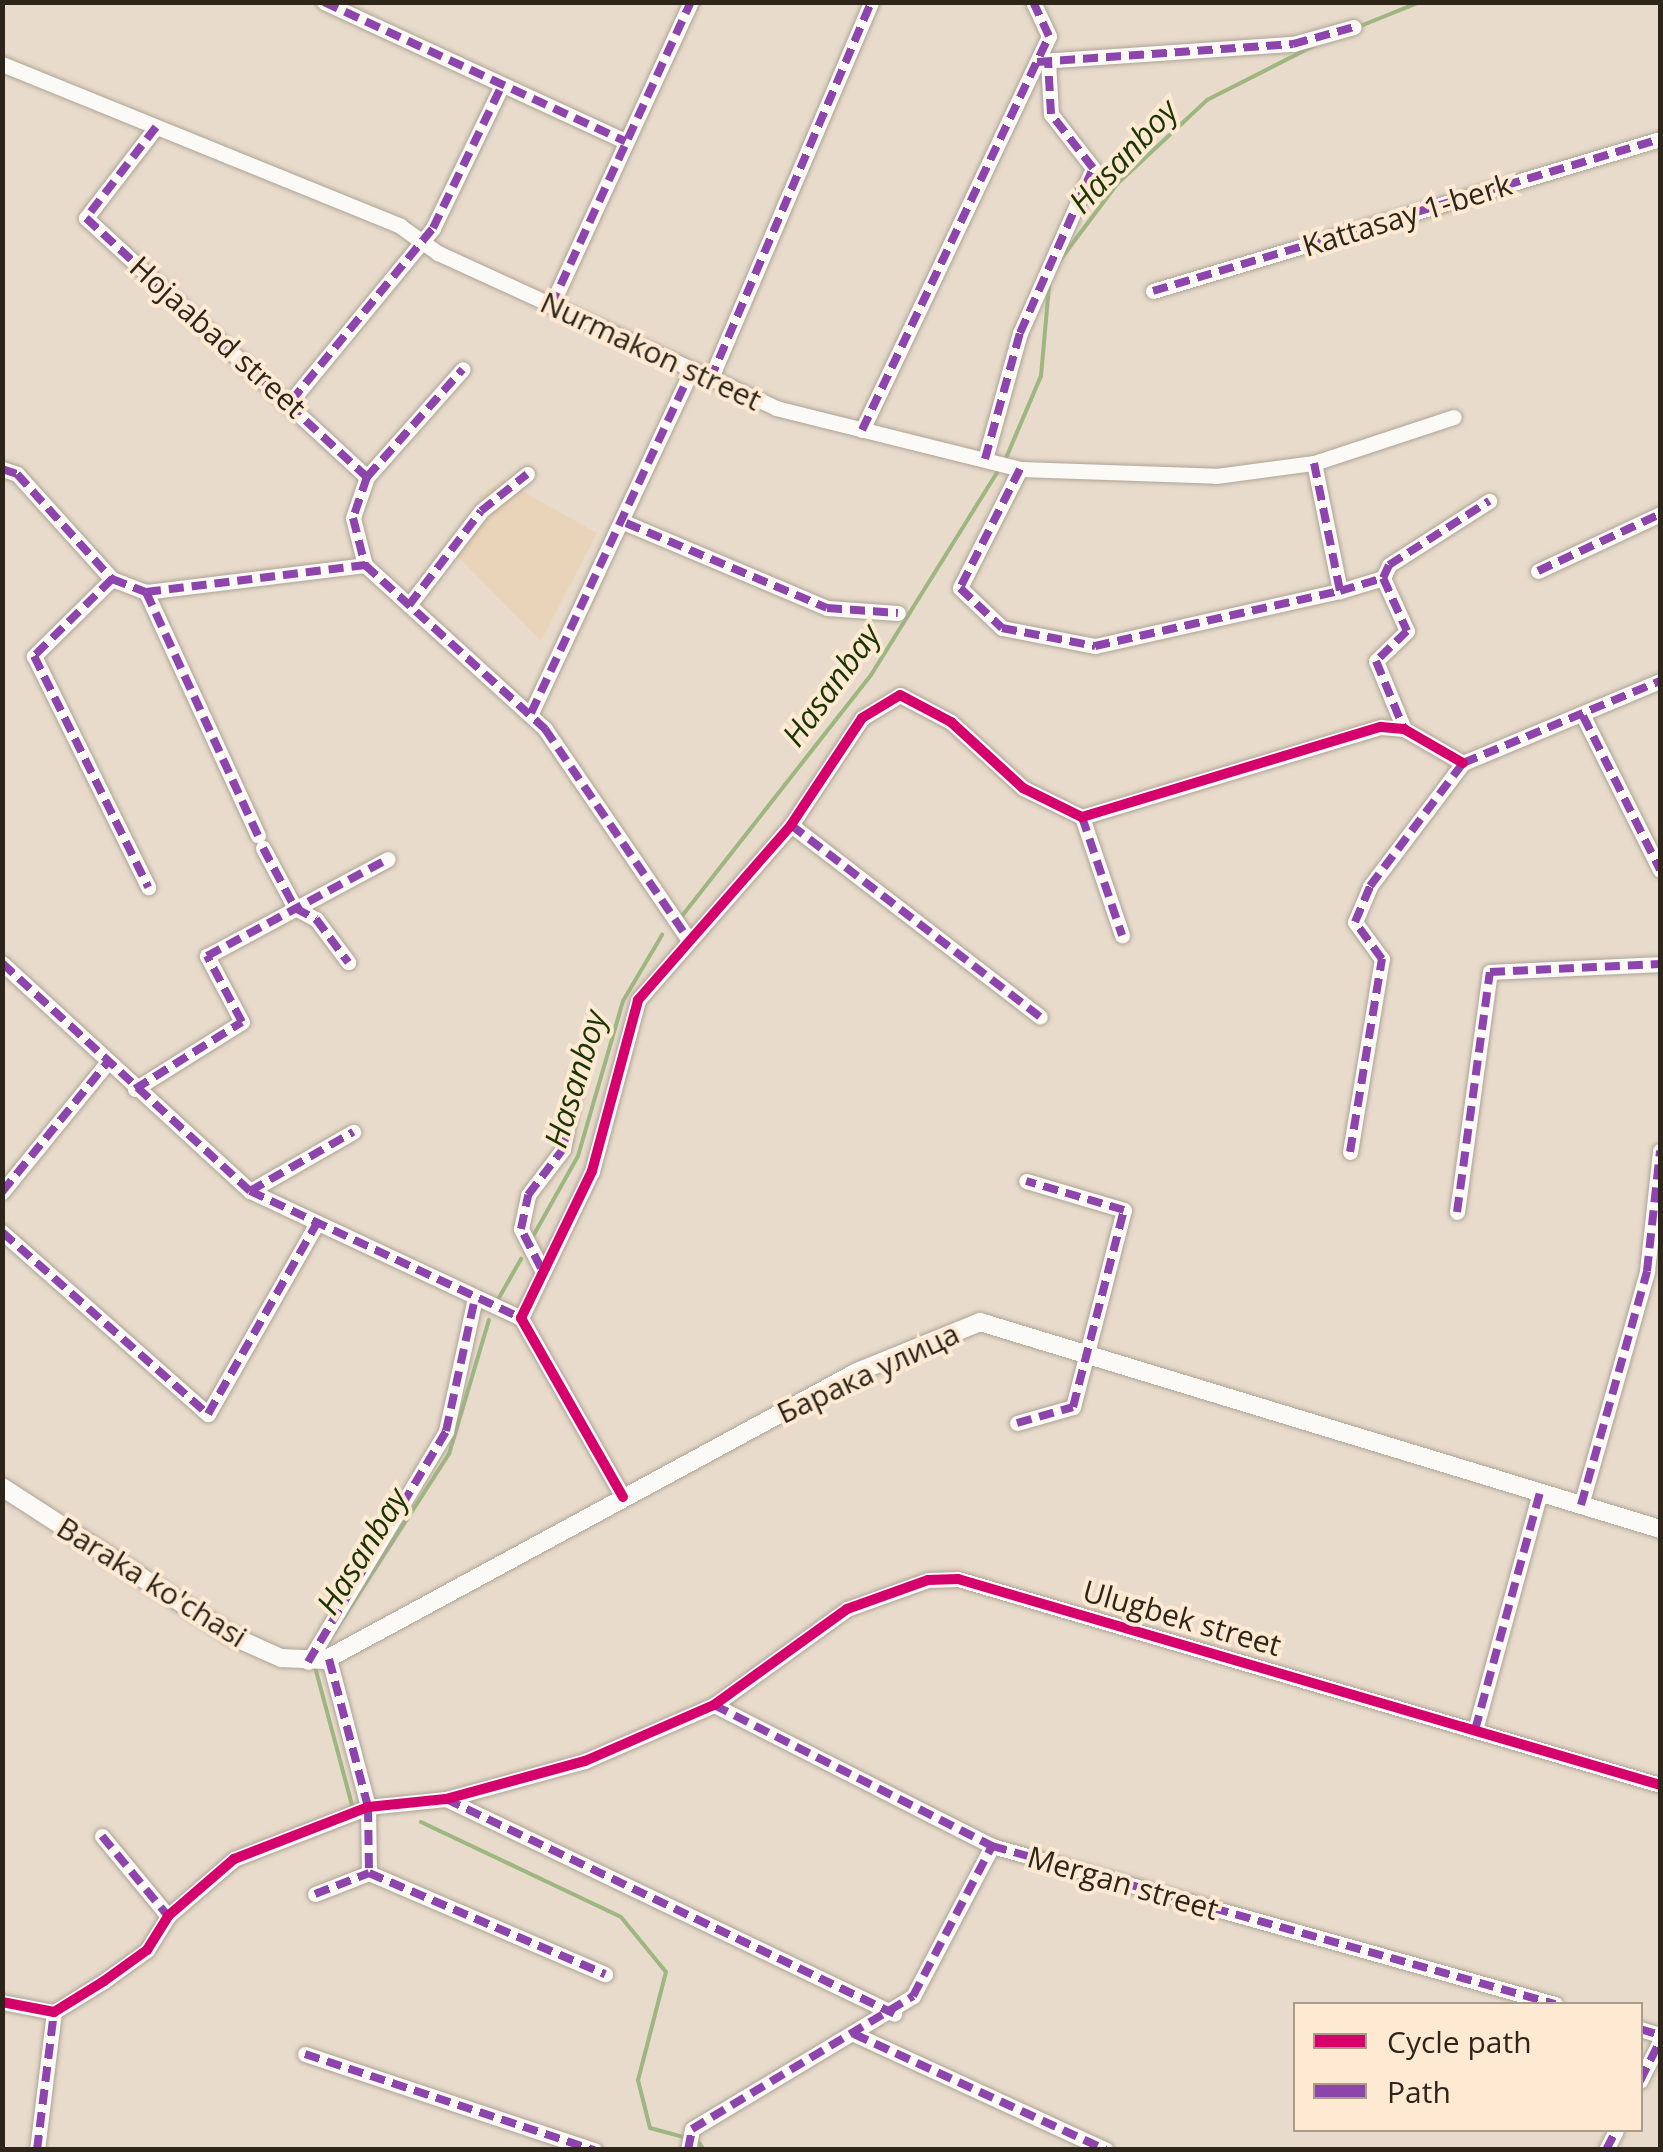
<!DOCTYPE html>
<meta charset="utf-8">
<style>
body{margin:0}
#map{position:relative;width:1663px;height:2152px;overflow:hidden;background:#e8dbcb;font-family:"Open Sans",sans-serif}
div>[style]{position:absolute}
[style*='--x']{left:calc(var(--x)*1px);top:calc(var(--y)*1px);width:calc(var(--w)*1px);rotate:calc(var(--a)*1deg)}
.built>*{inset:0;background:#ead4b9}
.stream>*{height:4px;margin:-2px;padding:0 2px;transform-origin:2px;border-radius:2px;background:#9eb67f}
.roads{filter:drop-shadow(0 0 2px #ada397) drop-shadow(0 0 2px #ada397)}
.minor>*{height:15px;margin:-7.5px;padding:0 7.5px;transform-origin:7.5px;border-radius:7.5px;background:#fcfaf7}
.major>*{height:18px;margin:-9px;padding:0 9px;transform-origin:9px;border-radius:9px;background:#fcfaf7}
.quiet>*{height:8px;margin-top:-4px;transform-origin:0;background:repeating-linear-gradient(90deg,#8e44ad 0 15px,transparent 0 23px)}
.cycleway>*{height:10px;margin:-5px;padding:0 5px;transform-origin:5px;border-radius:5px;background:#d6006c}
span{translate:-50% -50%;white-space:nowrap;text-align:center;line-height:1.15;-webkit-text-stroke:8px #feead3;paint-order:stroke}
.street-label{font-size:30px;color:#2e251a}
.water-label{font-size:32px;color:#1c3500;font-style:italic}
.frame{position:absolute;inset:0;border:5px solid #2e251a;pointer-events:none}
.legend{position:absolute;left:1293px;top:2002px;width:350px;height:130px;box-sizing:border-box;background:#feead3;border:2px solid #ab9b89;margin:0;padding:12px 18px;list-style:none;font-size:30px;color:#2e251a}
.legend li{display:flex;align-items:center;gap:20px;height:50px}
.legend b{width:50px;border:2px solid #ab9b89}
</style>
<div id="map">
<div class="built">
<div style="clip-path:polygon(502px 480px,597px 533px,541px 641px,454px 553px,488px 509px,479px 497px)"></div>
</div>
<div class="stream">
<div style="--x:1358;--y:27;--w:67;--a:-22"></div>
<div style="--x:1060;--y:260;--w:95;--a:-53.1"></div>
<div style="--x:1117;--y:184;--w:123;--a:-43"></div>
<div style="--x:1207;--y:100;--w:123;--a:-27"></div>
<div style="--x:1006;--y:458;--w:89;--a:-66.9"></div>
<div style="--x:1041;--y:376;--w:90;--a:-84.9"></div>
<div style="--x:682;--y:916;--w:306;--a:-51.9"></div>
<div style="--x:871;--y:675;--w:243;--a:-58.1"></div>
<div style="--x:532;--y:1238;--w:94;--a:-60.7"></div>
<div style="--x:578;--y:1156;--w:161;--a:-73.8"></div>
<div style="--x:623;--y:1001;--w:77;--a:-59.4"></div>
<div style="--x:496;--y:1303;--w:51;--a:-60.4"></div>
<div style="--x:331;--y:1637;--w:218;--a:-57.2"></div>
<div style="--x:449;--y:1454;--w:140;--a:-73.4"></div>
<div style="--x:315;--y:1667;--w:143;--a:75"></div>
<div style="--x:421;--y:1822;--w:221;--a:25.4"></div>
<div style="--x:621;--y:1917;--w:71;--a:50.7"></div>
<div style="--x:666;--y:1972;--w:112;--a:104.5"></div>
<div style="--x:638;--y:2080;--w:49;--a:76"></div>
<div style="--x:650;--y:2128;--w:35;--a:15"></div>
<div style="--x:699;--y:2143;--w:9;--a:54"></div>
</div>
<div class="roads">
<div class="minor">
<div style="--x:324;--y:2;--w:332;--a:24.8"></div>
<div style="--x:1041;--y:61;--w:253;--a:-3.9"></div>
<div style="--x:1293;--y:44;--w:63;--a:-15.6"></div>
<div style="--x:2;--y:64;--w:430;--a:22.1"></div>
<div style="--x:400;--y:226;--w:47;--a:35.4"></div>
<div style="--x:438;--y:253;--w:372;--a:24.6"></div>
<div style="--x:776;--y:408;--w:252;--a:14"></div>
<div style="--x:1020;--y:469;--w:196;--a:2"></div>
<div style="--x:1216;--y:476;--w:99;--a:-7.6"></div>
<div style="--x:1314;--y:463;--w:147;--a:-18.2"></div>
<div style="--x:156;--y:127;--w:115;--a:127.6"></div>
<div style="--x:86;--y:218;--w:382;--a:42.7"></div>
<div style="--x:367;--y:477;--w:43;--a:108.9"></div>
<div style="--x:353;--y:518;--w:49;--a:75.7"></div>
<div style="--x:365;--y:565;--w:244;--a:42.3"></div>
<div style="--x:545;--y:729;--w:250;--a:55.7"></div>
<div style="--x:1153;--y:291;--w:529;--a:-16.69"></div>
<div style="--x:551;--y:306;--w:335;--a:-65.3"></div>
<div style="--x:710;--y:380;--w:411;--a:-66.9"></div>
<div style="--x:291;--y:401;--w:224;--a:-50.6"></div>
<div style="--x:433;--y:228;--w:159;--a:-64.2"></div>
<div style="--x:862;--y:430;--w:436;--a:-64.6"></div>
<div style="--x:1049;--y:36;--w:38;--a:-115"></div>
<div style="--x:985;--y:459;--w:131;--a:-74.5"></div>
<div style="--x:1020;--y:333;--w:180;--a:-66.1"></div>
<div style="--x:1093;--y:168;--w:68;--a:-127.9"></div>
<div style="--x:1051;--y:114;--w:53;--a:-93.2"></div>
<div style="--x:1314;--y:463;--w:131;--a:78.5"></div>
<div style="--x:1340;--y:591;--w:45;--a:-16.8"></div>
<div style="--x:1383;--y:578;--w:58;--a:65.6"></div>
<div style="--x:1407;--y:631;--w:43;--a:135.9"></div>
<div style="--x:1376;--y:661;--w:74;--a:67.6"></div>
<div style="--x:2;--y:469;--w:16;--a:18"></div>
<div style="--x:17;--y:474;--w:142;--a:47.9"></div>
<div style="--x:112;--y:579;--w:36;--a:21"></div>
<div style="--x:146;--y:592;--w:221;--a:-7"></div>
<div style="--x:1020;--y:469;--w:133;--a:116.8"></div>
<div style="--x:960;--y:588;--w:58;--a:43.6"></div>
<div style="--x:1002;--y:628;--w:95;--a:11"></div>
<div style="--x:1095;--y:646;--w:251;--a:-12.7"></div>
<div style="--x:367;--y:477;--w:144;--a:-48.4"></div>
<div style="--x:626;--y:523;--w:218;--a:22.9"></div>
<div style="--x:827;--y:608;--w:71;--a:4"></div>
<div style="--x:1538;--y:571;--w:135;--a:-25"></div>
<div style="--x:1383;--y:578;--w:14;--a:-65"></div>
<div style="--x:1389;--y:565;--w:119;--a:-32.6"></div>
<div style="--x:112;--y:579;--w:110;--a:135.4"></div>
<div style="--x:34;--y:656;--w:258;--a:63.7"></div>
<div style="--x:146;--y:592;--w:268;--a:65.3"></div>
<div style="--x:409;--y:605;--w:118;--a:-52.5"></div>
<div style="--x:481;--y:511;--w:59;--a:-38.8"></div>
<div style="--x:531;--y:713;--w:375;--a:-64.9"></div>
<div style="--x:1583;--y:716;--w:172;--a:63.4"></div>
<div style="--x:1463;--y:763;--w:213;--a:-22.6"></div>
<div style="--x:1082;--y:817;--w:125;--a:71.3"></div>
<div style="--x:791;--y:825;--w:314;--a:37.6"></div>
<div style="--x:263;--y:848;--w:68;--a:61.9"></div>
<div style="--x:295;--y:908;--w:24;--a:28"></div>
<div style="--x:316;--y:919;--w:54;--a:53.3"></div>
<div style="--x:2;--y:963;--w:337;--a:42.6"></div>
<div style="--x:250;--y:1191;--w:299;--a:25.1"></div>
<div style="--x:135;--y:1089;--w:126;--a:-32.1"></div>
<div style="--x:242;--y:1022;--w:75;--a:-117.9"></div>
<div style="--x:207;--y:956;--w:205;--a:-28.2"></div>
<div style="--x:1350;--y:1152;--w:196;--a:-80.6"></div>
<div style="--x:1382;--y:959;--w:46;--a:-126.1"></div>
<div style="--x:1355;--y:922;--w:39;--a:-67"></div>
<div style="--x:1370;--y:886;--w:154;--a:-52.9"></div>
<div style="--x:250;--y:1191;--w:119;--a:-29.8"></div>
<div style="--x:2;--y:1192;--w:166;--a:-50.9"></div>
<div style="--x:1457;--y:1212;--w:242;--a:-82.2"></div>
<div style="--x:1490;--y:972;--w:170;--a:-2.7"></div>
<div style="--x:2;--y:1232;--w:275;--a:41.5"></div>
<div style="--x:208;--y:1414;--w:218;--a:-60.3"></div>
<div style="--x:541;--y:1268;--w:44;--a:-117.1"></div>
<div style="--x:521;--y:1229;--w:35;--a:-78"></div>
<div style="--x:528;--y:1195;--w:58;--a:-52.7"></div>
<div style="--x:563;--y:1149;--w:73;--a:-79"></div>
<div style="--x:1017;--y:1423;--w:58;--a:-15.9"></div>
<div style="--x:1073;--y:1407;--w:203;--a:-75.5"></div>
<div style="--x:1124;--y:1210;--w:102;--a:-163.5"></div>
<div style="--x:623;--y:1497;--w:206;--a:-119.7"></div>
<div style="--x:521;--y:1318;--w:163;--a:-64.2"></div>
<div style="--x:592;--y:1171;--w:177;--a:-74.9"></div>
<div style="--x:638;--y:1000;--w:232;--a:-48.8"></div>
<div style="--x:791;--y:825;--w:128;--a:-56.4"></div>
<div style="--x:862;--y:718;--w:44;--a:-31.2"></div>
<div style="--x:900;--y:695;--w:58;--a:27.9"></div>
<div style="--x:951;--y:722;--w:98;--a:42.5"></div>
<div style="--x:1023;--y:788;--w:66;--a:26.2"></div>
<div style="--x:1082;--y:817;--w:312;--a:-16.8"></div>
<div style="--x:1381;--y:727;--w:23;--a:5"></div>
<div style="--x:1404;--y:729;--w:68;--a:30"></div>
<div style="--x:1581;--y:1505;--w:243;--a:-74.2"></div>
<div style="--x:1647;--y:1271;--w:121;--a:-83.8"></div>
<div style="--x:329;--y:1659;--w:153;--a:75.2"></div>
<div style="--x:368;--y:1807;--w:66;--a:89.1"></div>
<div style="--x:308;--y:1662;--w:269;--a:-59.1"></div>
<div style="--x:446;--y:1431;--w:131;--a:-77.7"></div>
<div style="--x:714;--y:1705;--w:312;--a:26.9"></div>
<div style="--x:992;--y:1846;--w:585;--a:15.68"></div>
<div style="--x:1475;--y:1730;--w:247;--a:-74.7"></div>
<div style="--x:446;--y:1799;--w:497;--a:25.6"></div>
<div style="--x:102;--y:1836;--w:104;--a:50.5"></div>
<div style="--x:315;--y:1894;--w:58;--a:-21.3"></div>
<div style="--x:369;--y:1873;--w:257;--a:23.2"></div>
<div style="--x:2;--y:2002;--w:53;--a:10.9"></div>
<div style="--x:54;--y:2012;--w:59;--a:-31.8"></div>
<div style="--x:104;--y:1981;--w:53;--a:-35.8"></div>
<div style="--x:147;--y:1950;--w:40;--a:-58"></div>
<div style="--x:168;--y:1916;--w:87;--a:-40.8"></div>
<div style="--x:234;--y:1859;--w:144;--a:-21.2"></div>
<div style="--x:368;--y:1807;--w:78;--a:-5.9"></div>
<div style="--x:446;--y:1799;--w:144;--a:-15.3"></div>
<div style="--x:585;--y:1761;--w:141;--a:-23.5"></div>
<div style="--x:714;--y:1705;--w:164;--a:-35.8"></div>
<div style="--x:847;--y:1609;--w:86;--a:-19.7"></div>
<div style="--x:928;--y:1580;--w:30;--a:-2"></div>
<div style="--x:958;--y:1579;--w:732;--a:16.35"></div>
<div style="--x:1640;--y:2029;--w:21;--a:17"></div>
<div style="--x:854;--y:2034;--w:277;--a:24.7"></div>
<div style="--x:305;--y:2054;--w:305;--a:18.4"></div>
<div style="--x:1640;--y:2081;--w:45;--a:-63.4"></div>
<div style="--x:37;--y:2150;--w:139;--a:-83"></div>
<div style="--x:688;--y:2150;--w:21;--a:-79"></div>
<div style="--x:692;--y:2129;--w:258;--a:-31"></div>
<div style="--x:913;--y:1996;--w:170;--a:-62.2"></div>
<div style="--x:1606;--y:2150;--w:22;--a:-63"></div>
</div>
<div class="major">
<div style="--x:2;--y:1487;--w:274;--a:32.9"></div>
<div style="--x:232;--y:1636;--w:54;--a:24.2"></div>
<div style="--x:281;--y:1658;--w:44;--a:2.6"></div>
<div style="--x:325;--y:1660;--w:605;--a:-28.43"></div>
<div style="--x:857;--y:1372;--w:133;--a:-22.1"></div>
<div style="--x:980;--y:1322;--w:711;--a:16.93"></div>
</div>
</div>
<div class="quiet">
<div style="--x:324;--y:2;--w:332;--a:24.8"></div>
<div style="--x:1037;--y:62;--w:257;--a:-4"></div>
<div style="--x:1293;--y:44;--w:63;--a:-15.6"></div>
<div style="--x:156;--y:127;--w:115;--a:127.6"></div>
<div style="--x:86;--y:218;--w:382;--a:42.7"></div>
<div style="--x:367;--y:477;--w:43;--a:108.9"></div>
<div style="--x:353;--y:518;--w:49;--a:75.7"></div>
<div style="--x:365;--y:565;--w:244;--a:42.3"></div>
<div style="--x:545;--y:729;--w:250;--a:55.7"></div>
<div style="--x:1153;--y:291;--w:529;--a:-16.69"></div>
<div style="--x:551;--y:306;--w:335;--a:-65.3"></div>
<div style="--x:710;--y:380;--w:411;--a:-66.9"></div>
<div style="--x:291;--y:401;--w:224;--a:-50.6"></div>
<div style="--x:433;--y:228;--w:159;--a:-64.2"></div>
<div style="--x:862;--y:430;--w:436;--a:-64.6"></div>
<div style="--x:1049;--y:36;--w:38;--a:-115"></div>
<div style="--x:985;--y:459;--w:131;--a:-74.5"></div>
<div style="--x:1020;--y:333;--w:180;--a:-66.1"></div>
<div style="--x:1093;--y:168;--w:68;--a:-127.9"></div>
<div style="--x:1051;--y:114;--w:53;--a:-93.2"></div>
<div style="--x:1314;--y:463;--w:131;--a:78.5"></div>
<div style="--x:1340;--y:591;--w:45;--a:-16.8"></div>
<div style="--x:1383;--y:578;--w:58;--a:65.6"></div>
<div style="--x:1407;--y:631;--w:43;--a:135.9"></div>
<div style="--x:1376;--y:661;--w:74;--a:67.6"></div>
<div style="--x:2;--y:469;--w:16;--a:18"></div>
<div style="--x:17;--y:474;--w:142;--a:47.9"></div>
<div style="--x:112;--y:579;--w:36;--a:21"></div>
<div style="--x:146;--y:592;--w:221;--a:-7"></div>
<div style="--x:1020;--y:469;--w:133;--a:116.8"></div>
<div style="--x:960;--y:588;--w:58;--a:43.6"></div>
<div style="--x:1002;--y:628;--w:95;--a:11"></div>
<div style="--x:1095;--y:646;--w:251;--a:-12.7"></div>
<div style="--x:367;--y:477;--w:144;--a:-48.4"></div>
<div style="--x:626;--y:523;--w:218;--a:22.9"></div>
<div style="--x:827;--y:608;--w:71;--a:4"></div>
<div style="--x:1538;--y:571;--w:135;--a:-25"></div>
<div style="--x:1383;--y:578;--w:14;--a:-65"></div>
<div style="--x:1389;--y:565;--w:119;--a:-32.6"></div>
<div style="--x:112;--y:579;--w:110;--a:135.4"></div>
<div style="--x:34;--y:656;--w:258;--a:63.7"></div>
<div style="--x:146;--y:592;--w:268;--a:65.3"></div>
<div style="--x:409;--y:605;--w:118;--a:-52.5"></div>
<div style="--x:481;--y:511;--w:59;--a:-38.8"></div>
<div style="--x:531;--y:713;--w:375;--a:-64.9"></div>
<div style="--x:1583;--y:716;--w:172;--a:63.4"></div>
<div style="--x:1463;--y:763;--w:213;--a:-22.6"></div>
<div style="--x:1082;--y:817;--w:125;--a:71.3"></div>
<div style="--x:791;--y:825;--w:314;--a:37.6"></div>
<div style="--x:263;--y:848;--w:68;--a:61.9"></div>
<div style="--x:295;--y:908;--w:24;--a:28"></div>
<div style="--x:316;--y:919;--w:54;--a:53.3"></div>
<div style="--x:2;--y:963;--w:337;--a:42.6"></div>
<div style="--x:250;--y:1191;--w:299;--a:25.1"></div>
<div style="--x:135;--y:1089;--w:126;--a:-32.1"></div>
<div style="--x:242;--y:1022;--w:75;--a:-117.9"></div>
<div style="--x:207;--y:956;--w:205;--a:-28.2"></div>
<div style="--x:1350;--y:1152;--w:196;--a:-80.6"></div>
<div style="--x:1382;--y:959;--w:46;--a:-126.1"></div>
<div style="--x:1355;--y:922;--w:39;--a:-67"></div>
<div style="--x:1370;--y:886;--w:154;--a:-52.9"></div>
<div style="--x:250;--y:1191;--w:119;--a:-29.8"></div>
<div style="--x:2;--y:1192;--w:166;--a:-50.9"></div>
<div style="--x:1457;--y:1212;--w:242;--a:-82.2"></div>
<div style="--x:1490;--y:972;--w:170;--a:-2.7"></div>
<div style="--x:2;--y:1232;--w:275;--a:41.5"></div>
<div style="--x:208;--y:1414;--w:218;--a:-60.3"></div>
<div style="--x:541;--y:1268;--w:44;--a:-117.1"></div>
<div style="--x:521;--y:1229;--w:35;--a:-78"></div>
<div style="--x:528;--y:1195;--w:58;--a:-52.7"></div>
<div style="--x:563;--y:1149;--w:73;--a:-79"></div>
<div style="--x:1017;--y:1423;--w:58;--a:-15.9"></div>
<div style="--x:1073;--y:1407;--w:203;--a:-75.5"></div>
<div style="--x:1124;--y:1210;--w:102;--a:-163.5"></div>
<div style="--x:1581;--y:1505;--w:243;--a:-74.2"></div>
<div style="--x:1647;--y:1271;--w:121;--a:-83.8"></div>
<div style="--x:329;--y:1659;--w:153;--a:75.2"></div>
<div style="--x:368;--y:1807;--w:66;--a:89.1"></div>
<div style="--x:308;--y:1662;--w:269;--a:-59.1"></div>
<div style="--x:446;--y:1431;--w:131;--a:-77.7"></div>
<div style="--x:714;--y:1705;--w:312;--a:26.9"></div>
<div style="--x:992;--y:1846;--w:585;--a:15.68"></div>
<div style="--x:1475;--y:1730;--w:247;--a:-74.7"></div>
<div style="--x:446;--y:1799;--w:497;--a:25.6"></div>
<div style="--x:102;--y:1836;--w:104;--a:50.5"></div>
<div style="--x:315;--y:1894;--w:58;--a:-21.3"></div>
<div style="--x:369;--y:1873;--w:257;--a:23.2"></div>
<div style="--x:1640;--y:2029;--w:21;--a:17"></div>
<div style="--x:854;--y:2034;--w:277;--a:24.7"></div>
<div style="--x:305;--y:2054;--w:305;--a:18.4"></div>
<div style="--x:1640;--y:2081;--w:45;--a:-63.4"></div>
<div style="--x:37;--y:2150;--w:139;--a:-83"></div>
<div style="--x:688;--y:2150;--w:21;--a:-79"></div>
<div style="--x:692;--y:2129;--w:258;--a:-31"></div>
<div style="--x:913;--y:1996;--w:170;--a:-62.2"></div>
<div style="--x:1606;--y:2150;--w:22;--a:-63"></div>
</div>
<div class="cycleway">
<div style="--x:623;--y:1497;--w:206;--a:-119.7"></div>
<div style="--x:521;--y:1318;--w:163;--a:-64.2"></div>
<div style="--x:592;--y:1171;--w:177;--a:-74.9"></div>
<div style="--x:638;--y:1000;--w:232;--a:-48.8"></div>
<div style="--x:791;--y:825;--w:128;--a:-56.4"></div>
<div style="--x:862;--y:718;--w:44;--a:-31.2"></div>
<div style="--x:900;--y:695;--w:58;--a:27.9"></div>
<div style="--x:951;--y:722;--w:98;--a:42.5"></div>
<div style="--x:1023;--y:788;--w:66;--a:26.2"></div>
<div style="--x:1082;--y:817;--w:312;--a:-16.8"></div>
<div style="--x:1381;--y:727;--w:23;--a:5"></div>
<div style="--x:1404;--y:729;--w:68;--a:30"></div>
<div style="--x:2;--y:2002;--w:53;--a:10.9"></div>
<div style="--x:54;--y:2012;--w:59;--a:-31.8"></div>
<div style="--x:104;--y:1981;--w:53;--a:-35.8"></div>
<div style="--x:147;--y:1950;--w:40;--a:-58"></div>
<div style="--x:168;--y:1916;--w:87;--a:-40.8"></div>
<div style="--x:234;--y:1859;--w:144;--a:-21.2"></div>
<div style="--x:368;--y:1807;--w:78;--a:-5.9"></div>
<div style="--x:446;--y:1799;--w:144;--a:-15.3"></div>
<div style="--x:585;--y:1761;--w:141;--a:-23.5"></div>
<div style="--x:714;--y:1705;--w:164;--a:-35.8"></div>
<div style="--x:847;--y:1609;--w:86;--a:-19.7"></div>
<div style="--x:928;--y:1580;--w:30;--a:-2"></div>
<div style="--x:958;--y:1579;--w:732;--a:16.35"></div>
</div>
<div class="street-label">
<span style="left:1407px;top:215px;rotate:-17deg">Kattasay 1-berk</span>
<span style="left:218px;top:337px;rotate:42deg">Hojaabad street</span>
<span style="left:651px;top:351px;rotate:25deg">Nurmakon street</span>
<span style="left:868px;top:1373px;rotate:-25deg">Барака улица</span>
<span style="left:152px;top:1582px;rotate:32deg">Baraka ko'chasi</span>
<span style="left:1182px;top:1618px;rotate:16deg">Ulugbek street</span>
<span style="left:1123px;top:1883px;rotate:16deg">Mergan street</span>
</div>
<div class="water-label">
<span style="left:1123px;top:156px;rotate:-47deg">Hasanboy</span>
<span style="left:831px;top:685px;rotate:-54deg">Hasanbay</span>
<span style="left:575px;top:1079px;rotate:-73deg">Hasanboy</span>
<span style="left:362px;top:1551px;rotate:-58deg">Hasanbay</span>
</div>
<div class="frame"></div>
<ul class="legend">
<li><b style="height:12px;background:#d6006c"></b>Cycle path</li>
<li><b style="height:12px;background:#8e44ad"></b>Path</li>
</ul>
</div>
